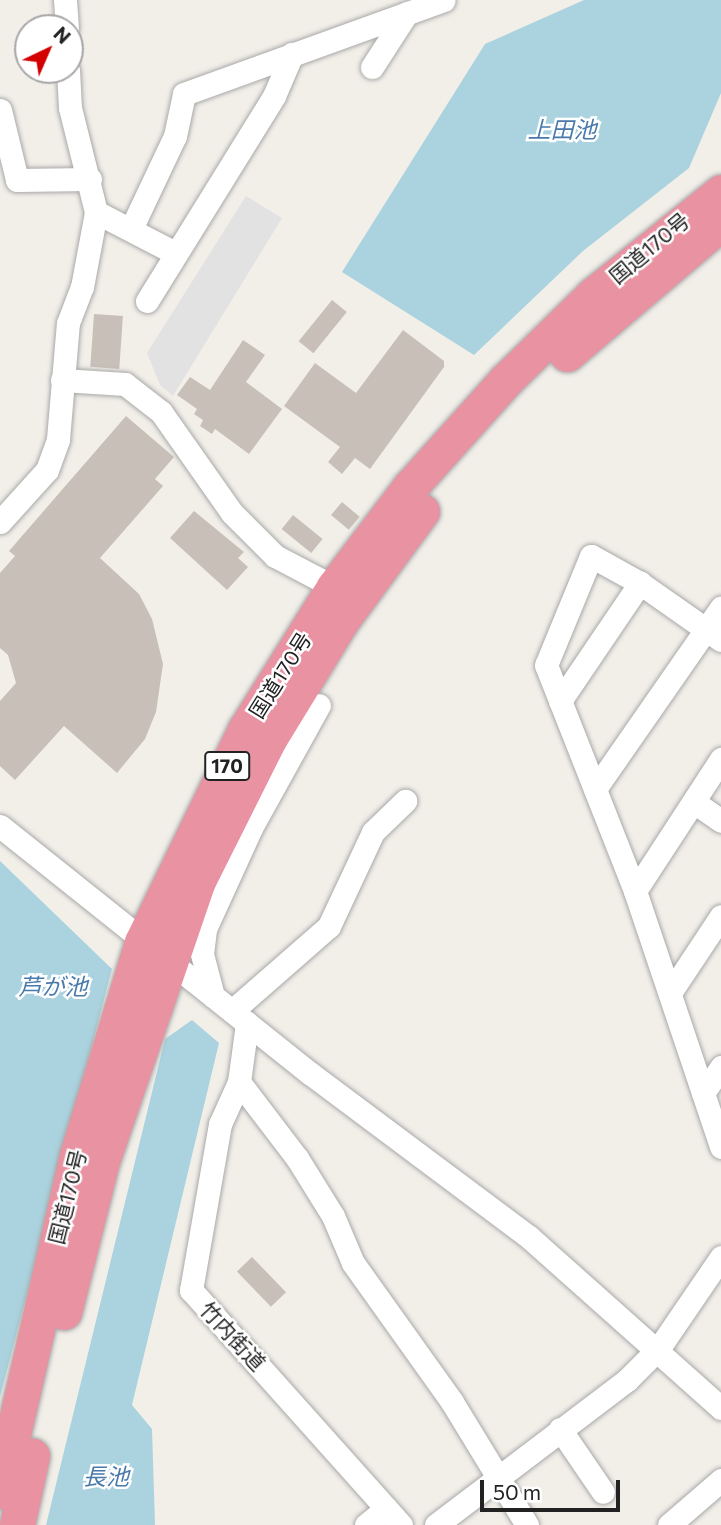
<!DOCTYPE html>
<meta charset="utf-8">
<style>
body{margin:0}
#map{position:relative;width:721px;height:1525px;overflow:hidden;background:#f2efe9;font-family:Commissioner,"Noto Sans JP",sans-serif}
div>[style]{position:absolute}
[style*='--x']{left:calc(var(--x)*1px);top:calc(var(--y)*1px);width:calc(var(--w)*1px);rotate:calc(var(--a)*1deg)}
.parking>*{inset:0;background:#e2e2e2}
.water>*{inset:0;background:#aad3df}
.building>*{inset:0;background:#c7bfb8;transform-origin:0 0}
.roads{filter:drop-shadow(0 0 2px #a9a9a9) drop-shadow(0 0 2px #a9a9a9)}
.minor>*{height:23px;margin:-11.5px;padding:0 11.5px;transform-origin:11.5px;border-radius:11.5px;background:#fff}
.highway>*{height:35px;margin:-17.5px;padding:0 17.5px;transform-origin:17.5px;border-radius:17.5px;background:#e892a2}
span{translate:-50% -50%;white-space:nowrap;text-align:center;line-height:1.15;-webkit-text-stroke:5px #fff;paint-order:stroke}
.shield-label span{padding:2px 5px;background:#fff;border:2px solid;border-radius:5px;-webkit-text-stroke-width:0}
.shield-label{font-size:19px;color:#222;font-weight:700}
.street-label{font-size:21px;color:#222}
.water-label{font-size:23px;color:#4a7aab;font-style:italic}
.north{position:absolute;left:14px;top:14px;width:70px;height:70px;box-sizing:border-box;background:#fff;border:2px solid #a7a7a7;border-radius:50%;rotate:44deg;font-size:19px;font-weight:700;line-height:28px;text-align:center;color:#222}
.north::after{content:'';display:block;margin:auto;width:24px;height:32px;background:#d40000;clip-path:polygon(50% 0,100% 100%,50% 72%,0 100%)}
.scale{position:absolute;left:480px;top:1480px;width:140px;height:32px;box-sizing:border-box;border:4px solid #222;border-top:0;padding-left:9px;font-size:21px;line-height:24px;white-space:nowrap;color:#222;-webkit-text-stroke:5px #fff;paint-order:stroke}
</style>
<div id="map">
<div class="parking">
<div style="clip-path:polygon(246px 196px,282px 218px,173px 396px,160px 385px,147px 353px)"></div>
</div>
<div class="water">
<div style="clip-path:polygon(584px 0,721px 0,721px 93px,689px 168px,583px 251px,474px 355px,342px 272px,485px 44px)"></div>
<div style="clip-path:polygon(0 861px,112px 969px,0 1397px)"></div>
<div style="clip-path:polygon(192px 1020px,219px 1043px,132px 1405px,152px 1429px,155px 1525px,46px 1525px,165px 1039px)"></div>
</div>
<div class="building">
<div style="left:332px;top:300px;width:19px;height:53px;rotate:39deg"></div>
<div style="left:94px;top:314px;width:29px;height:53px;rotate:4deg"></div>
<div style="clip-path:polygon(403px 330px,444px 361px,444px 367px,370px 469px,355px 458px,342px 474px,328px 462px,340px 447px,284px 406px,315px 363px,356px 393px)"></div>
<div style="clip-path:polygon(243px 340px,265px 355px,246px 382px,282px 409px,249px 454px,215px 429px,212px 434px,200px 426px,203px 420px,194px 414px,197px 409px,177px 395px,190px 377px,210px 390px)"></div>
<div style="clip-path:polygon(126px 416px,174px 457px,155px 479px,163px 486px,100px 558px,139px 594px,152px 619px,163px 664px,156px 712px,145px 739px,117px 773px,64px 726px,15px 780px,0 766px,0 701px,16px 683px,8px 655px,0 648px,0 573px,15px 556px,9px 551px)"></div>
<div style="left:342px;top:502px;width:23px;height:17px;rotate:40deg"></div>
<div style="clip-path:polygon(194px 511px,244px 552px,238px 558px,248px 567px,227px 590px,170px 538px)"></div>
<div style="left:293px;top:515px;width:38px;height:18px;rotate:39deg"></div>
<div style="left:252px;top:1257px;width:49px;height:21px;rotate:46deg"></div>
</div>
<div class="roads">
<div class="minor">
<div style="--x:65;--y:0;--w:28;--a:86"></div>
<div style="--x:372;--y:67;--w:64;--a:-57.1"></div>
<div style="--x:0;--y:110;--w:72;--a:76.3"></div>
<div style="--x:17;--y:180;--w:73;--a:-0.8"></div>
<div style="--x:96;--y:212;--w:89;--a:27.4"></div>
<div style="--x:131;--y:229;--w:103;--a:-64.7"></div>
<div style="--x:175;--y:136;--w:43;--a:-77.9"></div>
<div style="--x:184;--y:94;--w:276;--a:-19.9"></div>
<div style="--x:147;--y:301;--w:241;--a:-58.2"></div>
<div style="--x:274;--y:96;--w:46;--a:-66.8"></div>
<div style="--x:62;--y:380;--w:63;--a:3.6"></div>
<div style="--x:125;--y:384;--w:46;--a:37.9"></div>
<div style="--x:161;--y:412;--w:123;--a:54.9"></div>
<div style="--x:232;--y:513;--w:61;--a:45"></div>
<div style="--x:275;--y:556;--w:67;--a:27.7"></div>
<div style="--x:0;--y:522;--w:70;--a:-47.9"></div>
<div style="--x:47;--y:470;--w:33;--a:-70"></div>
<div style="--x:58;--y:439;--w:116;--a:-85.1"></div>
<div style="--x:68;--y:323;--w:39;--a:-69"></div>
<div style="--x:82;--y:287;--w:76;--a:-79.4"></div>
<div style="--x:96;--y:212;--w:107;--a:-104"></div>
<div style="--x:70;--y:108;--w:38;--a:-93"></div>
<div style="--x:721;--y:640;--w:99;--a:-144.9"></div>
<div style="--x:640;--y:583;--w:56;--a:-151.1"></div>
<div style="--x:591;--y:556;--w:118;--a:112.4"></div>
<div style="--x:546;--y:665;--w:243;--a:68.5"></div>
<div style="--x:635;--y:891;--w:270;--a:71.4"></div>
<div style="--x:560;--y:701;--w:143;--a:-55.9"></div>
<div style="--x:595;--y:789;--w:221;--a:-55.2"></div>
<div style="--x:694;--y:802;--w:33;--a:35"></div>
<div style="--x:0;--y:826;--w:398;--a:38.6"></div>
<div style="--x:311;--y:1074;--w:272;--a:36.8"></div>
<div style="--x:529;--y:1237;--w:257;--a:41.7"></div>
<div style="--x:635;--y:891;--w:158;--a:-56.9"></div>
<div style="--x:670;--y:993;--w:92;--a:-56.5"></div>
<div style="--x:213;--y:996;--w:43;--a:-104.7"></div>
<div style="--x:202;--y:954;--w:25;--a:-83"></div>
<div style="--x:205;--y:929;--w:113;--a:-65.5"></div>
<div style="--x:252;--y:826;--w:138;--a:-61"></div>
<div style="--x:232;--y:1011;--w:129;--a:-41.2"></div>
<div style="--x:329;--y:926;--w:104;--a:-64.9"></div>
<div style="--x:373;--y:832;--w:45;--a:-44.1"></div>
<div style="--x:247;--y:1023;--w:60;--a:97.7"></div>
<div style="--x:239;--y:1082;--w:46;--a:114.3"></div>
<div style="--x:220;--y:1124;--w:169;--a:99.9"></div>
<div style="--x:191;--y:1290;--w:315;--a:48.2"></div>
<div style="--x:239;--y:1082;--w:96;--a:52.7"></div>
<div style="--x:297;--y:1158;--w:68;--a:58.2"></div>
<div style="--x:333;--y:1216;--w:51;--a:66.9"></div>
<div style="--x:353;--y:1263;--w:171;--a:54.5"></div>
<div style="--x:452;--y:1402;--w:144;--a:58.6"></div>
<div style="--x:703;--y:1093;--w:32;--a:-55"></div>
<div style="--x:560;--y:1429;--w:76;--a:55.7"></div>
<div style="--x:366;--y:1525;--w:26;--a:-39"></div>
<div style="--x:436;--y:1525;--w:240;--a:-37.2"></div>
<div style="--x:627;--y:1380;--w:45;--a:-45"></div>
<div style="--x:659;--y:1348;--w:110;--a:-55.7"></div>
<div style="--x:669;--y:1525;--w:69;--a:-40.9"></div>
</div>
<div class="highway">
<div style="--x:567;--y:354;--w:202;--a:-40.4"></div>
<div style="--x:64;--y:1312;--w:156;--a:-75.9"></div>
<div style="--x:102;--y:1161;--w:294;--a:-71.1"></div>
<div style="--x:197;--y:883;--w:159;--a:-63.4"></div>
<div style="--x:268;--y:741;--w:142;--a:-58.6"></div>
<div style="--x:342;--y:620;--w:135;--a:-53.7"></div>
<div style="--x:0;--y:1491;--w:345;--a:-77.1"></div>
<div style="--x:77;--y:1155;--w:223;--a:-73"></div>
<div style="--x:142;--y:942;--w:236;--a:-64.1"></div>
<div style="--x:245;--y:730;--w:168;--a:-58.1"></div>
<div style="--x:334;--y:587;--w:126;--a:-52.8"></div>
<div style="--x:410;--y:487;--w:144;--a:-48.1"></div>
<div style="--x:506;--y:380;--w:122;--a:-44.3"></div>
<div style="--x:593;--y:295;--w:164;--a:-38.8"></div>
<div style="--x:17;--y:1525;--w:71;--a:-77.7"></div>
</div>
</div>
<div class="shield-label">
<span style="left:227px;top:766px">170</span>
</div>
<div class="street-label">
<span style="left:649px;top:248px;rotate:-40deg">国道170号</span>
<span style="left:280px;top:675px;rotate:-58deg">国道170号</span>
<span style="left:67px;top:1197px;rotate:-76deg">国道170号</span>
<span style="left:233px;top:1336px;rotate:47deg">竹内街道</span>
</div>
<div class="water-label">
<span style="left:562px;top:129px">上田池</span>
<span style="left:53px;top:986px">芦が池</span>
<span style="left:106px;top:1476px">長池</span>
</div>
<div class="north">N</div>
<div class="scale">50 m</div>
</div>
